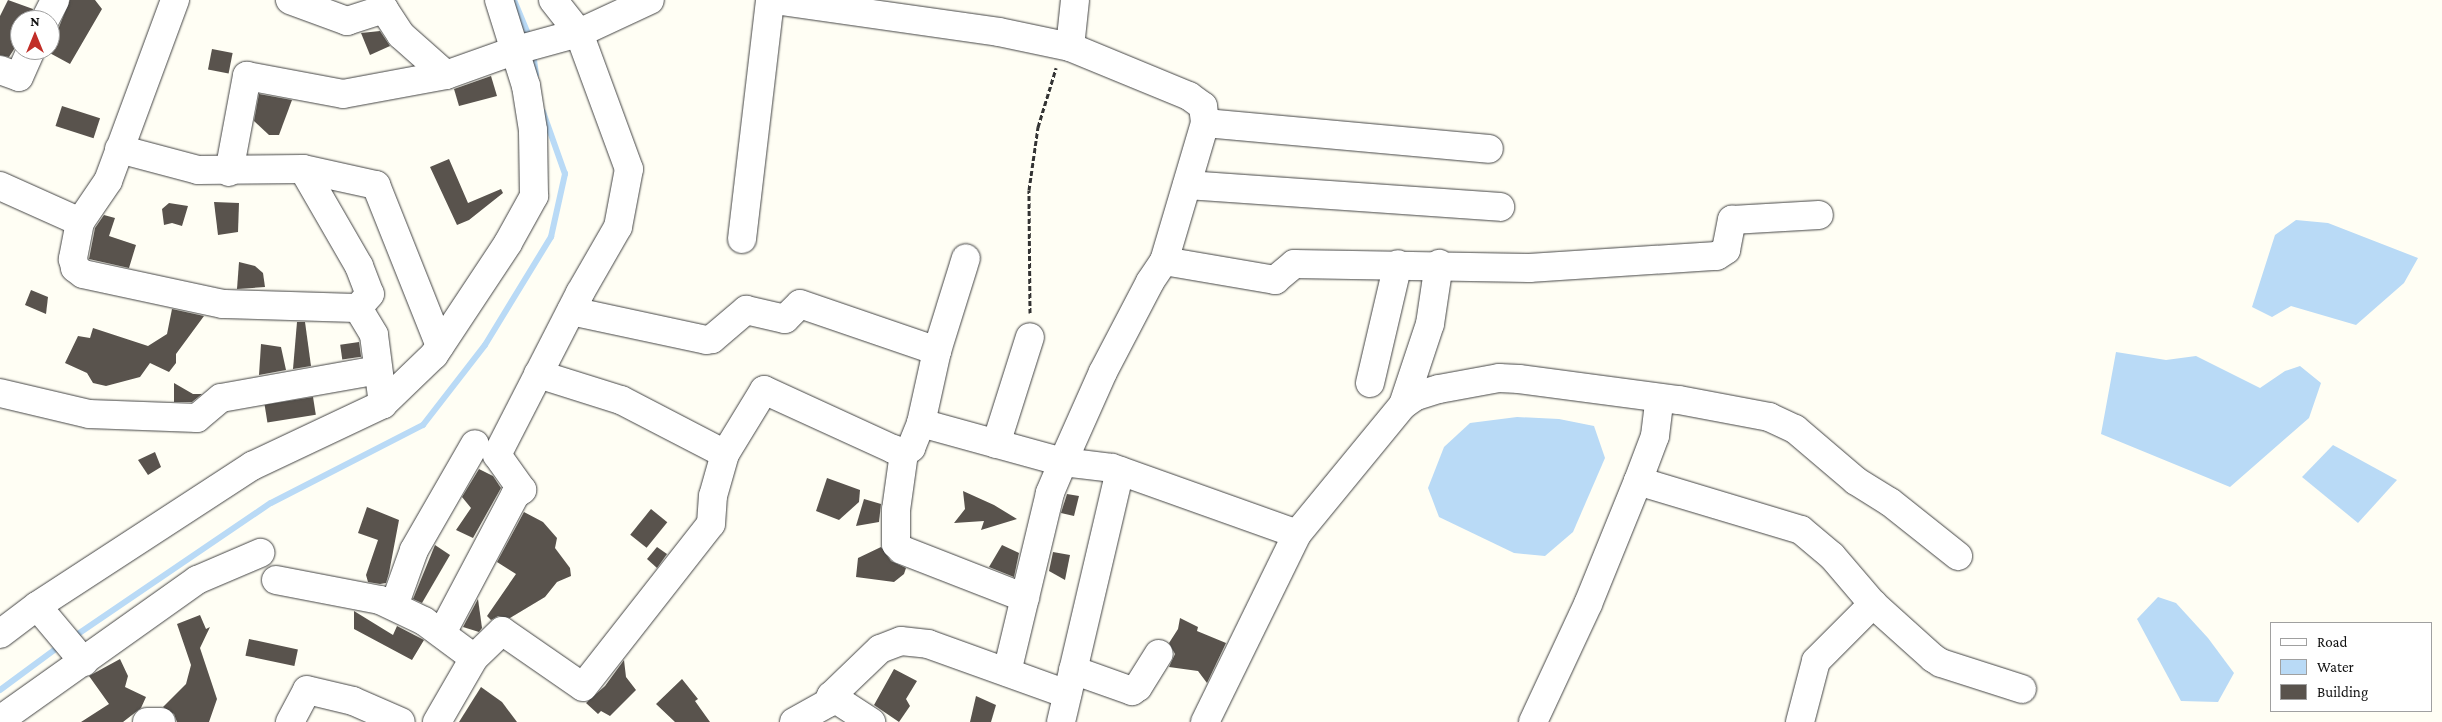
<!DOCTYPE html>
<style>
body{margin:0}
#map{position:relative;width:2442px;height:722px;overflow:hidden;background:#fffef4;font-family:"Crimson Pro",serif}
div>[style]{position:absolute}
[style*='--x']{left:calc(var(--x)*1px);top:calc(var(--y)*1px);width:calc(var(--w)*1px);rotate:calc(var(--a)*1deg)}
.water>*{inset:0;background:#b9daf6}
.stream>*{height:6px;margin:-3px;padding:0 3px;transform-origin:3px;border-radius:3px;background:#b9daf6}
.building>*{inset:0;background:#59534d;transform-origin:0 0}
.path>*{height:3px;margin-top:-1.5px;transform-origin:0;background:repeating-linear-gradient(90deg,#333 0 5px,transparent 0 7.5px)}
.roads{filter:drop-shadow(0 0 1px #444) drop-shadow(0 0 1px #444)}
.minor>*{height:28px;margin:-14px;padding:0 14px;transform-origin:14px;border-radius:14px;background:#fff}
span{translate:-50% -50%;white-space:nowrap;text-align:center;line-height:1.15;-webkit-text-stroke:5px #fff;paint-order:stroke}
.legend{position:absolute;left:2270px;top:622px;width:162px;height:90px;box-sizing:border-box;background:#fff;border:1px solid #a0a0a0;margin:0;padding:6px 9px;list-style:none;font-size:15px;color:#111}
.legend li{display:flex;align-items:center;gap:10px;height:25px}
.legend b{width:25px;border:1px solid #a0a0a0}
.north{position:absolute;left:10px;top:10px;width:50px;height:50px;box-sizing:border-box;background:#fff;border:1px solid #a0a0a0;border-radius:50%;rotate:0deg;font-size:14px;font-weight:700;line-height:20px;text-align:center;color:#111}
.north::after{content:'';display:block;margin:auto;width:18px;height:22px;background:#c12e28;clip-path:polygon(50% 0,100% 100%,50% 72%,0 100%)}
</style>
<div id="map">
<div class="water">
<div style="clip-path:polygon(2296px 220px,2328px 223px,2418px 258px,2404px 283px,2356px 325px,2291px 306px,2272px 317px,2252px 307px,2275px 235px)"></div>
<div style="clip-path:polygon(2116px 352px,2166px 360px,2196px 356px,2260px 388px,2285px 371px,2300px 366px,2321px 383px,2309px 418px,2230px 487px,2101px 434px)"></div>
<div style="clip-path:polygon(1517px 417px,1559px 419px,1594px 426px,1605px 458px,1573px 532px,1545px 556px,1514px 553px,1439px 517px,1428px 488px,1444px 447px,1470px 423px)"></div>
<div style="clip-path:polygon(2333px 445px,2397px 480px,2358px 523px,2302px 477px)"></div>
<div style="clip-path:polygon(2158px 597px,2176px 603px,2208px 638px,2234px 673px,2218px 702px,2181px 701px,2137px 619px)"></div>
</div>
<div class="stream">
<div style="--x:514;--y:0;--w:44;--a:67.5"></div>
<div style="--x:533;--y:53;--w:22;--a:82"></div>
<div style="--x:72;--y:638;--w:240;--a:-34.2"></div>
<div style="--x:271;--y:503;--w:171;--a:-27.2"></div>
<div style="--x:423;--y:425;--w:101;--a:-52.2"></div>
<div style="--x:485;--y:345;--w:127;--a:-58.6"></div>
<div style="--x:551;--y:237;--w:65;--a:-77.5"></div>
<div style="--x:565;--y:174;--w:66;--a:-109.5"></div>
<div style="--x:0;--y:690;--w:76;--a:-36.4"></div>
</div>
<div class="building">
<div style="clip-path:polygon(8px 0,33px 9px,30px 20px,20px 20px,20px 40px,9px 57px,0 55px,0 16px)"></div>
<div style="clip-path:polygon(70px 0,95px 0,102px 9px,70px 64px,46px 51px,50px 50px,50px 34px,59px 27px)"></div>
<div style="clip-path:polygon(380px 31px,390px 46px,370px 55px,361px 33px)"></div>
<div style="left:212px;top:49px;width:21px;height:21px;rotate:11deg"></div>
<div style="clip-path:polygon(491px 76px,497px 96px,459px 106px,454px 89px)"></div>
<div style="clip-path:polygon(259px 94px,292px 100px,279px 135px,269px 135px,254px 121px)"></div>
<div style="left:62px;top:106px;width:40px;height:21px;rotate:18deg"></div>
<div style="clip-path:polygon(449px 159px,468px 203px,501px 189px,503px 193px,469px 220px,457px 225px,430px 167px)"></div>
<div style="clip-path:polygon(214px 202px,239px 203px,238px 232px,218px 235px)"></div>
<div style="clip-path:polygon(169px 203px,188px 206px,182px 226px,172px 223px,164px 225px,162px 209px)"></div>
<div style="clip-path:polygon(104px 215px,115px 218px,109px 236px,136px 245px,129px 268px,89px 259px,95px 228px)"></div>
<div style="clip-path:polygon(239px 262px,255px 266px,263px 273px,265px 287px,237px 289px)"></div>
<div style="clip-path:polygon(31px 290px,48px 297px,46px 314px,25px 305px)"></div>
<div style="clip-path:polygon(172px 309px,204px 316px,176px 354px,176px 363px,169px 372px,150px 363px,140px 377px,106px 386px,93px 383px,87px 373px,65px 363px,78px 336px,90px 338px,93px 328px,148px 346px,167px 334px)"></div>
<div style="clip-path:polygon(297px 322px,305px 322px,311px 366px,293px 369px)"></div>
<div style="left:359px;top:342px;width:15px;height:19px;rotate:82deg"></div>
<div style="clip-path:polygon(261px 344px,281px 347px,286px 370px,259px 375px)"></div>
<div style="clip-path:polygon(174px 383px,193px 394px,202px 394px,192px 402px,174px 402px)"></div>
<div style="left:313px;top:397px;width:18px;height:49px;rotate:81deg"></div>
<div style="clip-path:polygon(155px 452px,161px 467px,148px 475px,138px 460px)"></div>
<div style="clip-path:polygon(479px 469px,493px 476px,501px 488px,473px 538px,456px 530px,471px 508px,462px 497px)"></div>
<div style="clip-path:polygon(827px 478px,860px 490px,859px 502px,839px 520px,816px 511px)"></div>
<div style="clip-path:polygon(963px 491px,994px 505px,1017px 519px,981px 530px,984px 521px,954px 523px,965px 509px)"></div>
<div style="clip-path:polygon(1067px 494px,1079px 496px,1074px 516px,1061px 513px)"></div>
<div style="clip-path:polygon(864px 499px,881px 504px,879px 522px,856px 526px)"></div>
<div style="clip-path:polygon(367px 507px,399px 520px,389px 573px,386px 583px,380px 584px,368px 582px,366px 575px,378px 540px,358px 533px)"></div>
<div style="left:651px;top:509px;width:21px;height:33px;rotate:39deg"></div>
<div style="clip-path:polygon(524px 512px,543px 522px,557px 538px,555px 548px,570px 568px,571px 576px,557px 582px,545px 597px,510px 618px,498px 616px,491px 620px,487px 616px,516px 574px,497px 562px)"></div>
<div style="clip-path:polygon(435px 545px,450px 555px,422px 603px,413px 599px)"></div>
<div style="clip-path:polygon(1002px 545px,1019px 553px,1014px 577px,989px 567px)"></div>
<div style="clip-path:polygon(657px 547px,667px 554px,657px 568px,647px 559px)"></div>
<div style="clip-path:polygon(881px 547px,891px 561px,906px 568px,904px 574px,894px 582px,856px 577px,858px 558px)"></div>
<div style="clip-path:polygon(1053px 552px,1070px 555px,1065px 580px,1049px 571px)"></div>
<div style="clip-path:polygon(478px 599px,482px 628px,479px 632px,463px 627px)"></div>
<div style="clip-path:polygon(354px 611px,393px 635px,397px 626px,424px 640px,412px 660px,354px 629px)"></div>
<div style="clip-path:polygon(200px 615px,206px 629px,210px 627px,200px 648px,217px 699px,209px 722px,177px 722px,174px 714px,163px 707px,186px 684px,191px 665px,177px 624px)"></div>
<div style="clip-path:polygon(1180px 618px,1198px 627px,1197px 631px,1226px 643px,1207px 683px,1198px 671px,1169px 667px,1175px 654px,1169px 643px,1178px 629px)"></div>
<div style="left:249px;top:639px;width:50px;height:17px;rotate:12deg"></div>
<div style="clip-path:polygon(120px 659px,128px 676px,125px 687px,146px 697px,141px 708px,123px 722px,81px 722px,109px 704px,89px 676px)"></div>
<div style="clip-path:polygon(624px 660px,626px 677px,636px 690px,610px 716px,601px 711px,598px 714px,586px 703px,605px 686px)"></div>
<div style="clip-path:polygon(894px 669px,917px 681px,906px 699px,910px 706px,899px 722px,874px 705px)"></div>
<div style="clip-path:polygon(682px 679px,698px 699px,695px 701px,710px 722px,675px 722px,656px 704px)"></div>
<div style="clip-path:polygon(481px 687px,502px 702px,517px 722px,459px 722px)"></div>
<div style="clip-path:polygon(976px 696px,996px 705px,991px 722px,970px 722px)"></div>
</div>
<div class="path">
<div style="--x:1030;--y:313;--w:123;--a:-90.5"></div>
<div style="--x:1029;--y:190;--w:64;--a:-81.9"></div>
<div style="--x:1038;--y:127;--w:62;--a:-73"></div>
</div>
<div class="roads">
<div class="minor">
<div style="--x:175;--y:0;--w:193;--a:110.3"></div>
<div style="--x:108;--y:181;--w:50;--a:124.3"></div>
<div style="--x:80;--y:222;--w:38;--a:101"></div>
<div style="--x:73;--y:259;--w:9;--a:77"></div>
<div style="--x:75;--y:268;--w:10;--a:37"></div>
<div style="--x:83;--y:274;--w:143;--a:12.1"></div>
<div style="--x:223;--y:304;--w:135;--a:1.7"></div>
<div style="--x:290;--y:0;--w:61;--a:20.2"></div>
<div style="--x:347;--y:21;--w:39;--a:-18"></div>
<div style="--x:384;--y:9;--w:31;--a:57"></div>
<div style="--x:401;--y:35;--w:60;--a:41.6"></div>
<div style="--x:774;--y:0;--w:227;--a:8.1"></div>
<div style="--x:999;--y:32;--w:73;--a:11.9"></div>
<div style="--x:1070;--y:47;--w:129;--a:22.4"></div>
<div style="--x:1189;--y:96;--w:17;--a:36"></div>
<div style="--x:1203;--y:106;--w:17;--a:83"></div>
<div style="--x:1205;--y:123;--w:144;--a:106.5"></div>
<div style="--x:1164;--y:261;--w:25;--a:124"></div>
<div style="--x:1150;--y:282;--w:102;--a:117.6"></div>
<div style="--x:1103;--y:372;--w:98;--a:114"></div>
<div style="--x:1063;--y:462;--w:49;--a:7"></div>
<div style="--x:1112;--y:468;--w:196;--a:19.6"></div>
<div style="--x:45;--y:20;--w:22;--a:-63"></div>
<div style="--x:1070;--y:47;--w:47;--a:-83.9"></div>
<div style="--x:0;--y:70;--w:20;--a:20"></div>
<div style="--x:19;--y:77;--w:30;--a:-66"></div>
<div style="--x:1205;--y:123;--w:285;--a:5.2"></div>
<div style="--x:119;--y:149;--w:82;--a:14.9"></div>
<div style="--x:198;--y:170;--w:105;--a:-0.5"></div>
<div style="--x:303;--y:169;--w:112;--a:60"></div>
<div style="--x:359;--y:266;--w:30;--a:69"></div>
<div style="--x:370;--y:294;--w:18;--a:131"></div>
<div style="--x:358;--y:308;--w:31;--a:59"></div>
<div style="--x:374;--y:335;--w:70;--a:82.6"></div>
<div style="--x:303;--y:169;--w:75;--a:12.4"></div>
<div style="--x:376;--y:185;--w:173;--a:68.3"></div>
<div style="--x:229;--y:172;--w:98;--a:-79.4"></div>
<div style="--x:247;--y:76;--w:98;--a:10.6"></div>
<div style="--x:343;--y:94;--w:105;--a:-10.5"></div>
<div style="--x:446;--y:75;--w:71;--a:-19.7"></div>
<div style="--x:513;--y:51;--w:68;--a:-15.3"></div>
<div style="--x:579;--y:33;--w:42;--a:-128.2"></div>
<div style="--x:1187;--y:185;--w:314;--a:4"></div>
<div style="--x:0;--y:186;--w:88;--a:24.2"></div>
<div style="--x:742;--y:239;--w:241;--a:-83.3"></div>
<div style="--x:1164;--y:261;--w:113;--a:9.7"></div>
<div style="--x:1275;--y:280;--w:25;--a:-40"></div>
<div style="--x:1294;--y:264;--w:235;--a:1"></div>
<div style="--x:1529;--y:268;--w:188;--a:-3.7"></div>
<div style="--x:1717;--y:256;--w:11;--a:-34"></div>
<div style="--x:1726;--y:250;--w:31;--a:-79"></div>
<div style="--x:1732;--y:220;--w:87;--a:-3.3"></div>
<div style="--x:571;--y:311;--w:138;--a:12.1"></div>
<div style="--x:706;--y:340;--w:6;--a:-9"></div>
<div style="--x:712;--y:339;--w:45;--a:-40.5"></div>
<div style="--x:746;--y:310;--w:40;--a:13"></div>
<div style="--x:785;--y:319;--w:21;--a:-45"></div>
<div style="--x:800;--y:304;--w:145;--a:18.9"></div>
<div style="--x:538;--y:374;--w:87;--a:17.4"></div>
<div style="--x:621;--y:400;--w:117;--a:27.4"></div>
<div style="--x:1370;--y:383;--w:122;--a:-76.8"></div>
<div style="--x:0;--y:393;--w:91;--a:13.3"></div>
<div style="--x:89;--y:414;--w:108;--a:2.1"></div>
<div style="--x:197;--y:418;--w:31;--a:-40"></div>
<div style="--x:221;--y:398;--w:159;--a:-10.1"></div>
<div style="--x:1403;--y:405;--w:85;--a:-71.6"></div>
<div style="--x:1430;--y:324;--w:61;--a:-81.5"></div>
<div style="--x:921;--y:423;--w:147;--a:15.4"></div>
<div style="--x:1063;--y:462;--w:34;--a:113"></div>
<div style="--x:1050;--y:493;--w:184;--a:103.5"></div>
<div style="--x:996;--y:444;--w:112;--a:-72.4"></div>
<div style="--x:904;--y:453;--w:58;--a:98"></div>
<div style="--x:896;--y:510;--w:34;--a:90"></div>
<div style="--x:896;--y:544;--w:8;--a:45"></div>
<div style="--x:902;--y:550;--w:132;--a:21.3"></div>
<div style="--x:1638;--y:481;--w:170;--a:16.7"></div>
<div style="--x:1801;--y:530;--w:40;--a:40"></div>
<div style="--x:1832;--y:556;--w:63;--a:49.5"></div>
<div style="--x:1873;--y:604;--w:81;--a:42"></div>
<div style="--x:1933;--y:658;--w:9;--a:32"></div>
<div style="--x:1941;--y:663;--w:85;--a:17.8"></div>
<div style="--x:276;--y:580;--w:106;--a:10.9"></div>
<div style="--x:380;--y:600;--w:49;--a:25.5"></div>
<div style="--x:424;--y:621;--w:62;--a:36.5"></div>
<div style="--x:474;--y:658;--w:74;--a:120"></div>
<div style="--x:37;--y:606;--w:73;--a:50"></div>
<div style="--x:394;--y:606;--w:59;--a:-70.3"></div>
<div style="--x:414;--y:550;--w:122;--a:-60.1"></div>
<div style="--x:442;--y:633;--w:156;--a:-62.1"></div>
<div style="--x:515;--y:495;--w:9;--a:-36"></div>
<div style="--x:522;--y:490;--w:43;--a:-125.5"></div>
<div style="--x:497;--y:455;--w:182;--a:-62.9"></div>
<div style="--x:580;--y:293;--w:76;--a:-60.1"></div>
<div style="--x:618;--y:227;--w:59;--a:-79.3"></div>
<div style="--x:629;--y:169;--w:145;--a:-110.2"></div>
<div style="--x:579;--y:33;--w:78;--a:-24.9"></div>
<div style="--x:0;--y:634;--w:46;--a:-37.1"></div>
<div style="--x:37;--y:606;--w:257;--a:-33.1"></div>
<div style="--x:252;--y:466;--w:145;--a:-25.3"></div>
<div style="--x:383;--y:404;--w:71;--a:-43.9"></div>
<div style="--x:434;--y:355;--w:134;--a:-56.5"></div>
<div style="--x:508;--y:243;--w:54;--a:-61"></div>
<div style="--x:534;--y:196;--w:66;--a:-90.9"></div>
<div style="--x:533;--y:130;--w:45;--a:-99"></div>
<div style="--x:526;--y:86;--w:90;--a:-107.4"></div>
<div style="--x:474;--y:658;--w:39;--a:-44"></div>
<div style="--x:502;--y:631;--w:98;--a:34.7"></div>
<div style="--x:583;--y:687;--w:207;--a:-51.9"></div>
<div style="--x:711;--y:524;--w:28;--a:-86"></div>
<div style="--x:713;--y:496;--w:44;--a:-74.1"></div>
<div style="--x:725;--y:454;--w:75;--a:-58.6"></div>
<div style="--x:764;--y:390;--w:142;--a:24.6"></div>
<div style="--x:893;--y:449;--w:12;--a:20"></div>
<div style="--x:904;--y:453;--w:9;--a:-36"></div>
<div style="--x:911;--y:448;--w:27;--a:-68"></div>
<div style="--x:921;--y:423;--w:74;--a:-77.5"></div>
<div style="--x:937;--y:351;--w:97;--a:-72.7"></div>
<div style="--x:1073;--y:670;--w:63;--a:19.6"></div>
<div style="--x:1132;--y:691;--w:7;--a:-34"></div>
<div style="--x:1138;--y:687;--w:39;--a:-58"></div>
<div style="--x:831;--y:696;--w:48;--a:33"></div>
<div style="--x:0;--y:720;--w:242;--a:-35.4"></div>
<div style="--x:197;--y:580;--w:69;--a:-23.2"></div>
<div style="--x:147;--y:722;--w:14;--a:0"></div>
<div style="--x:290;--y:722;--w:36;--a:-62"></div>
<div style="--x:307;--y:690;--w:47;--a:13.4"></div>
<div style="--x:353;--y:701;--w:52;--a:23.6"></div>
<div style="--x:794;--y:722;--w:39;--a:-29"></div>
<div style="--x:828;--y:703;--w:8;--a:-67"></div>
<div style="--x:831;--y:696;--w:68;--a:-43.8"></div>
<div style="--x:880;--y:649;--w:22;--a:-21"></div>
<div style="--x:901;--y:641;--w:27;--a:6"></div>
<div style="--x:928;--y:644;--w:148;--a:19.8"></div>
<div style="--x:1061;--y:722;--w:258;--a:-76.8"></div>
<div style="--x:1205;--y:722;--w:209;--a:-63.9"></div>
<div style="--x:1297;--y:534;--w:167;--a:-50.6"></div>
<div style="--x:1403;--y:405;--w:16;--a:-35"></div>
<div style="--x:1416;--y:396;--w:24;--a:-17"></div>
<div style="--x:1439;--y:389;--w:61;--a:-10.4"></div>
<div style="--x:1499;--y:378;--w:20;--a:3"></div>
<div style="--x:1519;--y:379;--w:161;--a:7.5"></div>
<div style="--x:1679;--y:400;--w:92;--a:10.7"></div>
<div style="--x:1769;--y:417;--w:29;--a:25"></div>
<div style="--x:1795;--y:429;--w:80;--a:40.4"></div>
<div style="--x:1856;--y:481;--w:40;--a:32"></div>
<div style="--x:1890;--y:502;--w:87;--a:38.5"></div>
<div style="--x:1533;--y:722;--w:130;--a:-65"></div>
<div style="--x:1588;--y:604;--w:133;--a:-67.9"></div>
<div style="--x:1638;--y:481;--w:48;--a:-69.3"></div>
<div style="--x:1655;--y:436;--w:38;--a:-83"></div>
<div style="--x:1800;--y:722;--w:63;--a:-75.3"></div>
<div style="--x:1816;--y:661;--w:81;--a:-45"></div>
</div>
</div>
<ul class="legend">
<li><b style="height:6px;background:#fff"></b>Road</li>
<li><b style="height:14px;background:#b9daf6"></b>Water</li>
<li><b style="height:14px;background:#59534d"></b>Building</li>
</ul>
<div class="north">N</div>
</div>
